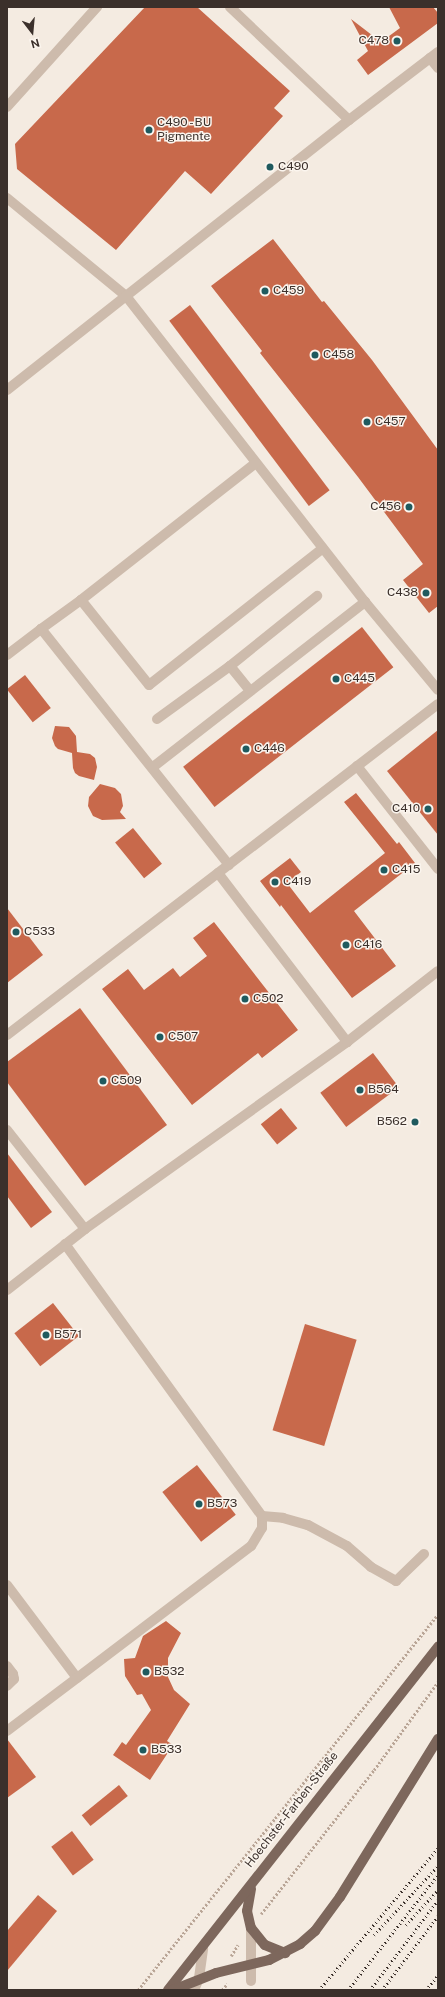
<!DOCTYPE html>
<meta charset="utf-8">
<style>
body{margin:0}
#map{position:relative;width:445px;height:1997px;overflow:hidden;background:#f4ebe1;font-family:"Public Sans",sans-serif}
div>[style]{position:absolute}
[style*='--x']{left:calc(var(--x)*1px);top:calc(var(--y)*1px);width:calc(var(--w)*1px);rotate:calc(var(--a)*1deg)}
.building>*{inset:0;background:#c8694b;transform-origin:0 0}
.path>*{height:2.5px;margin-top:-1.25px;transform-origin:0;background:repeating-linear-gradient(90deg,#b9a596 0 2px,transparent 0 4px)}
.minor>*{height:10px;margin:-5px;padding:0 5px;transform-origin:5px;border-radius:5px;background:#cdbbac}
.major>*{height:10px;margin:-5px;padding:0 5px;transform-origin:5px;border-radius:5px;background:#7d675c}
.rail>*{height:3px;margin-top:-1.5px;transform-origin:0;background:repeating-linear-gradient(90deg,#3b302b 0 1px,transparent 0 4px)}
.dots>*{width:11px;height:11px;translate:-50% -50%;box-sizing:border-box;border:2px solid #fbf5ee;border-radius:50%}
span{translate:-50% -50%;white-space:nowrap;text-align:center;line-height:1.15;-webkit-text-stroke:3px #fbf5ee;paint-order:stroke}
.poi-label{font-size:12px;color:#3b302b}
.right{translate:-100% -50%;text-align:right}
.left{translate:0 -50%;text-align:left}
.street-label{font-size:12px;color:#3b302b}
.frame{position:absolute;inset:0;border:8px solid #3b302b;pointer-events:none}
.north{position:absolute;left:12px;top:12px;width:40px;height:40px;-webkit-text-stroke:3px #fbf5ee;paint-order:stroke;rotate:164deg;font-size:11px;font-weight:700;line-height:16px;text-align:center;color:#3b302b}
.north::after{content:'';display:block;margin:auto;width:14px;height:18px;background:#3b302b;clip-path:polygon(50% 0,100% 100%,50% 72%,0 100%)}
</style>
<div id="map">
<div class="building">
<div style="clip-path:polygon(145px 7px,197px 7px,290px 91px,274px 108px,283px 116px,211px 194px,185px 171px,116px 250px,17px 169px,15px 144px)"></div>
<div style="clip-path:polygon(389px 7px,433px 7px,438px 13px,438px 23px,368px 75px,357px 60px,368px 51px,351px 19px,381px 42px,400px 28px)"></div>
<div style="clip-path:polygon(273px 239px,322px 302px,324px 301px,372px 360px,438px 450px,438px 606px,429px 613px,403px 580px,423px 564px,358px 477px,260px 353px,262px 351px,211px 286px)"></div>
<div style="left:190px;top:305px;width:232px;height:26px;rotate:53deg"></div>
<div style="left:362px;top:627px;width:51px;height:227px;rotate:52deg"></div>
<div style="left:25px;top:675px;width:42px;height:23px;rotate:52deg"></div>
<div style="clip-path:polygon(55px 726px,69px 727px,76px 736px,77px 752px,90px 754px,95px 758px,97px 767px,94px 780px,79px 776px,75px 773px,73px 768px,72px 753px,58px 749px,55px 746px,52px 738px)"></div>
<div style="clip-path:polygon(438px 730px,438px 835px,387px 771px)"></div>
<div style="clip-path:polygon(100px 784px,115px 788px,121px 794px,123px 806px,120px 812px,126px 819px,102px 820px,93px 816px,88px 806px,89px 797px)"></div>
<div style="clip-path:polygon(356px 793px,397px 844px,399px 842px,415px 863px,354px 911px,396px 966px,352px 998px,281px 905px,280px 907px,260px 881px,290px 858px,301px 872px,287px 883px,310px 913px,385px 853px,344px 802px)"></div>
<div style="left:133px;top:828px;width:46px;height:23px;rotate:51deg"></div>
<div style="clip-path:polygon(7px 908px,43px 955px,7px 983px)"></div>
<div style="clip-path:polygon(214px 922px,298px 1030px,262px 1058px,258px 1053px,192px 1105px,102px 989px,128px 969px,144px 990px,173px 968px,180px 977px,207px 956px,193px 938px)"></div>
<div style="clip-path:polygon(80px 1008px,167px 1125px,85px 1186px,7px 1082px,7px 1062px)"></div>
<div style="left:373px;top:1053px;width:43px;height:66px;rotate:53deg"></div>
<div style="left:281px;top:1108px;width:26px;height:26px;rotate:51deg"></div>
<div style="clip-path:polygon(7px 1153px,52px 1212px,31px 1228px,7px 1196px)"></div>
<div style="left:53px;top:1303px;width:42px;height:49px;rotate:52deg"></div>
<div style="left:305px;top:1324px;width:54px;height:111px;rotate:17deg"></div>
<div style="left:197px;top:1465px;width:63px;height:44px;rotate:52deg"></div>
<div style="clip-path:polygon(166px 1621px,181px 1633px,168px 1658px,168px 1677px,174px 1690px,190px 1704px,167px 1741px,173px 1745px,150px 1780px,113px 1755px,122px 1742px,126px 1745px,151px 1710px,142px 1694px,137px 1695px,125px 1676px,124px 1659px,135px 1658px,143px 1636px)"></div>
<div style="clip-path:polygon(7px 1739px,36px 1777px,7px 1798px)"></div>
<div style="left:119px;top:1785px;width:14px;height:48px;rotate:51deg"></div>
<div style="left:72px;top:1831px;width:36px;height:26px;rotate:53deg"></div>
<div style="clip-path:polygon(38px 1895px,57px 1911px,7px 1971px,7px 1931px)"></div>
</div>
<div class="path">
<div style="--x:261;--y:1914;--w:183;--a:-51.9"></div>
<div style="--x:374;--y:1770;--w:109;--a:-54"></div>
<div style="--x:231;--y:1956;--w:13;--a:-58"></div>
<div style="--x:138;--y:1990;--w:481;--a:-51.4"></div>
<div style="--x:222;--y:1990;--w:8;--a:-50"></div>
</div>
<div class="minor">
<div style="--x:230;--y:7;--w:164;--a:43.5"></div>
<div style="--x:430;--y:58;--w:13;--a:51"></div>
<div style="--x:7;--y:107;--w:135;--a:-48"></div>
<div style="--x:7;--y:198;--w:154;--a:39.5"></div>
<div style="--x:126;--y:296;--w:388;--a:52"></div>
<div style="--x:365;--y:602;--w:114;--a:50.3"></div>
<div style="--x:7;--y:390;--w:436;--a:-38.3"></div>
<div style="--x:349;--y:120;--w:112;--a:-37.4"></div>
<div style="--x:81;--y:600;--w:222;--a:-38.1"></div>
<div style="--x:7;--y:655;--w:43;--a:-37.4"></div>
<div style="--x:230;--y:666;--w:112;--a:-38.8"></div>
<div style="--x:157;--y:719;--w:90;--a:-36"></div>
<div style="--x:230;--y:666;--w:32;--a:51"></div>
<div style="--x:357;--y:766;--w:131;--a:51.8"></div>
<div style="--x:153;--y:767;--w:269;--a:-37.9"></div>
<div style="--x:229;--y:865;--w:302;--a:-128.5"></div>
<div style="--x:41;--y:629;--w:49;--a:-35.9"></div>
<div style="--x:81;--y:600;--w:109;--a:51.3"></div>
<div style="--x:149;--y:685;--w:221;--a:-38.2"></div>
<div style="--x:218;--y:873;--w:213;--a:52.6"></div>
<div style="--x:7;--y:1035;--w:543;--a:-37.52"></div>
<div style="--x:7;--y:1130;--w:126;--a:51.8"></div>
<div style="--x:65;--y:1244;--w:336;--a:54.1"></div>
<div style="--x:262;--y:1516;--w:12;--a:90"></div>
<div style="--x:262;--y:1528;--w:21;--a:121"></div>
<div style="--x:251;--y:1546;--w:218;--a:142.8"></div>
<div style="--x:7;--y:1290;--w:99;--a:-38"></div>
<div style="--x:85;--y:1229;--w:322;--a:-35.5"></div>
<div style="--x:347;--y:1042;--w:115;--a:-38"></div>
<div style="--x:262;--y:1516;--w:21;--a:5"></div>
<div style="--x:283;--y:1518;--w:26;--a:16"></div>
<div style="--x:308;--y:1525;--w:44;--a:28.3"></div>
<div style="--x:347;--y:1546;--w:32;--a:41"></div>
<div style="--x:371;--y:1567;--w:29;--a:29"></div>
<div style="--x:396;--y:1581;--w:39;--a:-44"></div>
<div style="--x:7;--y:1585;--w:116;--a:53"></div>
<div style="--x:77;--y:1678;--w:88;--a:142.9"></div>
<div style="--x:7;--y:1666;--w:10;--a:53"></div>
<div style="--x:13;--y:1674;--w:5;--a:79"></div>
<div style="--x:14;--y:1679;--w:10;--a:135"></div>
<div style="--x:251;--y:1928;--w:53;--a:90"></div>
<div style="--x:194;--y:1990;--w:13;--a:-67"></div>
<div style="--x:199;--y:1978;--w:30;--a:-82"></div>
</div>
<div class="major">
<div style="--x:251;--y:1889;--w:22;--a:100"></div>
<div style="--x:247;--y:1911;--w:17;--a:77"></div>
<div style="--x:251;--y:1928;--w:22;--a:51"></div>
<div style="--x:265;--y:1945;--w:22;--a:22"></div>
<div style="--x:168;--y:1990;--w:437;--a:-51.8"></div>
<div style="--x:173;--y:1990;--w:46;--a:-21.6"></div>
<div style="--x:216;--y:1973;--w:55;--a:-13.8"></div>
<div style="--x:269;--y:1960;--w:35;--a:-27"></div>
<div style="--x:300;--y:1944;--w:20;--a:-41"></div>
<div style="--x:315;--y:1931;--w:42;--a:-53.7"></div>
<div style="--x:340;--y:1897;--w:186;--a:-58.2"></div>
</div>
<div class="rail">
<div style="--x:406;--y:1925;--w:47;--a:-47.6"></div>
<div style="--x:374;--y:1935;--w:94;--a:-47.2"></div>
<div style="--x:319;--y:1990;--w:185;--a:-50"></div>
<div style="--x:348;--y:1990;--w:146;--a:-52"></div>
<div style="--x:370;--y:1990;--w:113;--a:-52.9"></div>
<div style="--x:382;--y:1990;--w:93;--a:-52.9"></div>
<div style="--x:426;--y:1990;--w:19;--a:-51"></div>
</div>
<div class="dots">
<div style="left:397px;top:41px;background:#1f5a5e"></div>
<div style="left:149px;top:130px;background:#1f5a5e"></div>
<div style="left:270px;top:167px;background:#1f5a5e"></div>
<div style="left:265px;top:291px;background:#1f5a5e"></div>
<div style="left:315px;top:355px;background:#1f5a5e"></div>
<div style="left:367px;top:422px;background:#1f5a5e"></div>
<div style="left:409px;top:507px;background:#1f5a5e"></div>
<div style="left:426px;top:593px;background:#1f5a5e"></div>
<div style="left:336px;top:679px;background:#1f5a5e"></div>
<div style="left:246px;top:749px;background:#1f5a5e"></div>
<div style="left:428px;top:809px;background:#1f5a5e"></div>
<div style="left:384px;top:870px;background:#1f5a5e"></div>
<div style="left:275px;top:882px;background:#1f5a5e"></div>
<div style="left:16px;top:932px;background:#1f5a5e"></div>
<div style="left:346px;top:945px;background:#1f5a5e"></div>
<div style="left:245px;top:999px;background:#1f5a5e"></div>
<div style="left:160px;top:1037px;background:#1f5a5e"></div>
<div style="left:103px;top:1081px;background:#1f5a5e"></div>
<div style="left:360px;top:1090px;background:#1f5a5e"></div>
<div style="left:415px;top:1122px;background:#1f5a5e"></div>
<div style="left:46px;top:1335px;background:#1f5a5e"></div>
<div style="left:199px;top:1504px;background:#1f5a5e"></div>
<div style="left:146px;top:1672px;background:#1f5a5e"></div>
<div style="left:143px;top:1750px;background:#1f5a5e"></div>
</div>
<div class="poi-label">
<span class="right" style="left:389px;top:41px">C478</span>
<span class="left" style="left:157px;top:130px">C490 - BU<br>Pigmente</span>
<span class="left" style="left:278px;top:167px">C490</span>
<span class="left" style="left:273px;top:291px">C459</span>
<span class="left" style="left:323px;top:355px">C458</span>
<span class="left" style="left:375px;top:422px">C457</span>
<span class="right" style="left:401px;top:507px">C456</span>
<span class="right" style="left:418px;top:593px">C438</span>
<span class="left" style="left:344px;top:679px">C445</span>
<span class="left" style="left:254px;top:749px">C446</span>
<span class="right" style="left:420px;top:809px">C410</span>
<span class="left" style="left:392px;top:870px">C415</span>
<span class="left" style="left:283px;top:882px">C419</span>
<span class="left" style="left:24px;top:932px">C533</span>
<span class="left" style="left:354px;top:945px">C416</span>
<span class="left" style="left:253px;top:999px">C502</span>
<span class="left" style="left:168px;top:1037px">C507</span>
<span class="left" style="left:111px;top:1081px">C509</span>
<span class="left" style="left:368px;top:1090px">B564</span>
<span class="right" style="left:407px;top:1122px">B562</span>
<span class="left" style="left:54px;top:1335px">B571</span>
<span class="left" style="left:207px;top:1504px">B573</span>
<span class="left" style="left:154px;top:1672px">B532</span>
<span class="left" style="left:151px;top:1750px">B533</span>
</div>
<div class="street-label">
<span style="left:292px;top:1810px;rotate:-52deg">Hoechster-Farben-Straße</span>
</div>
<div class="frame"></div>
<div class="north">N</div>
</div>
